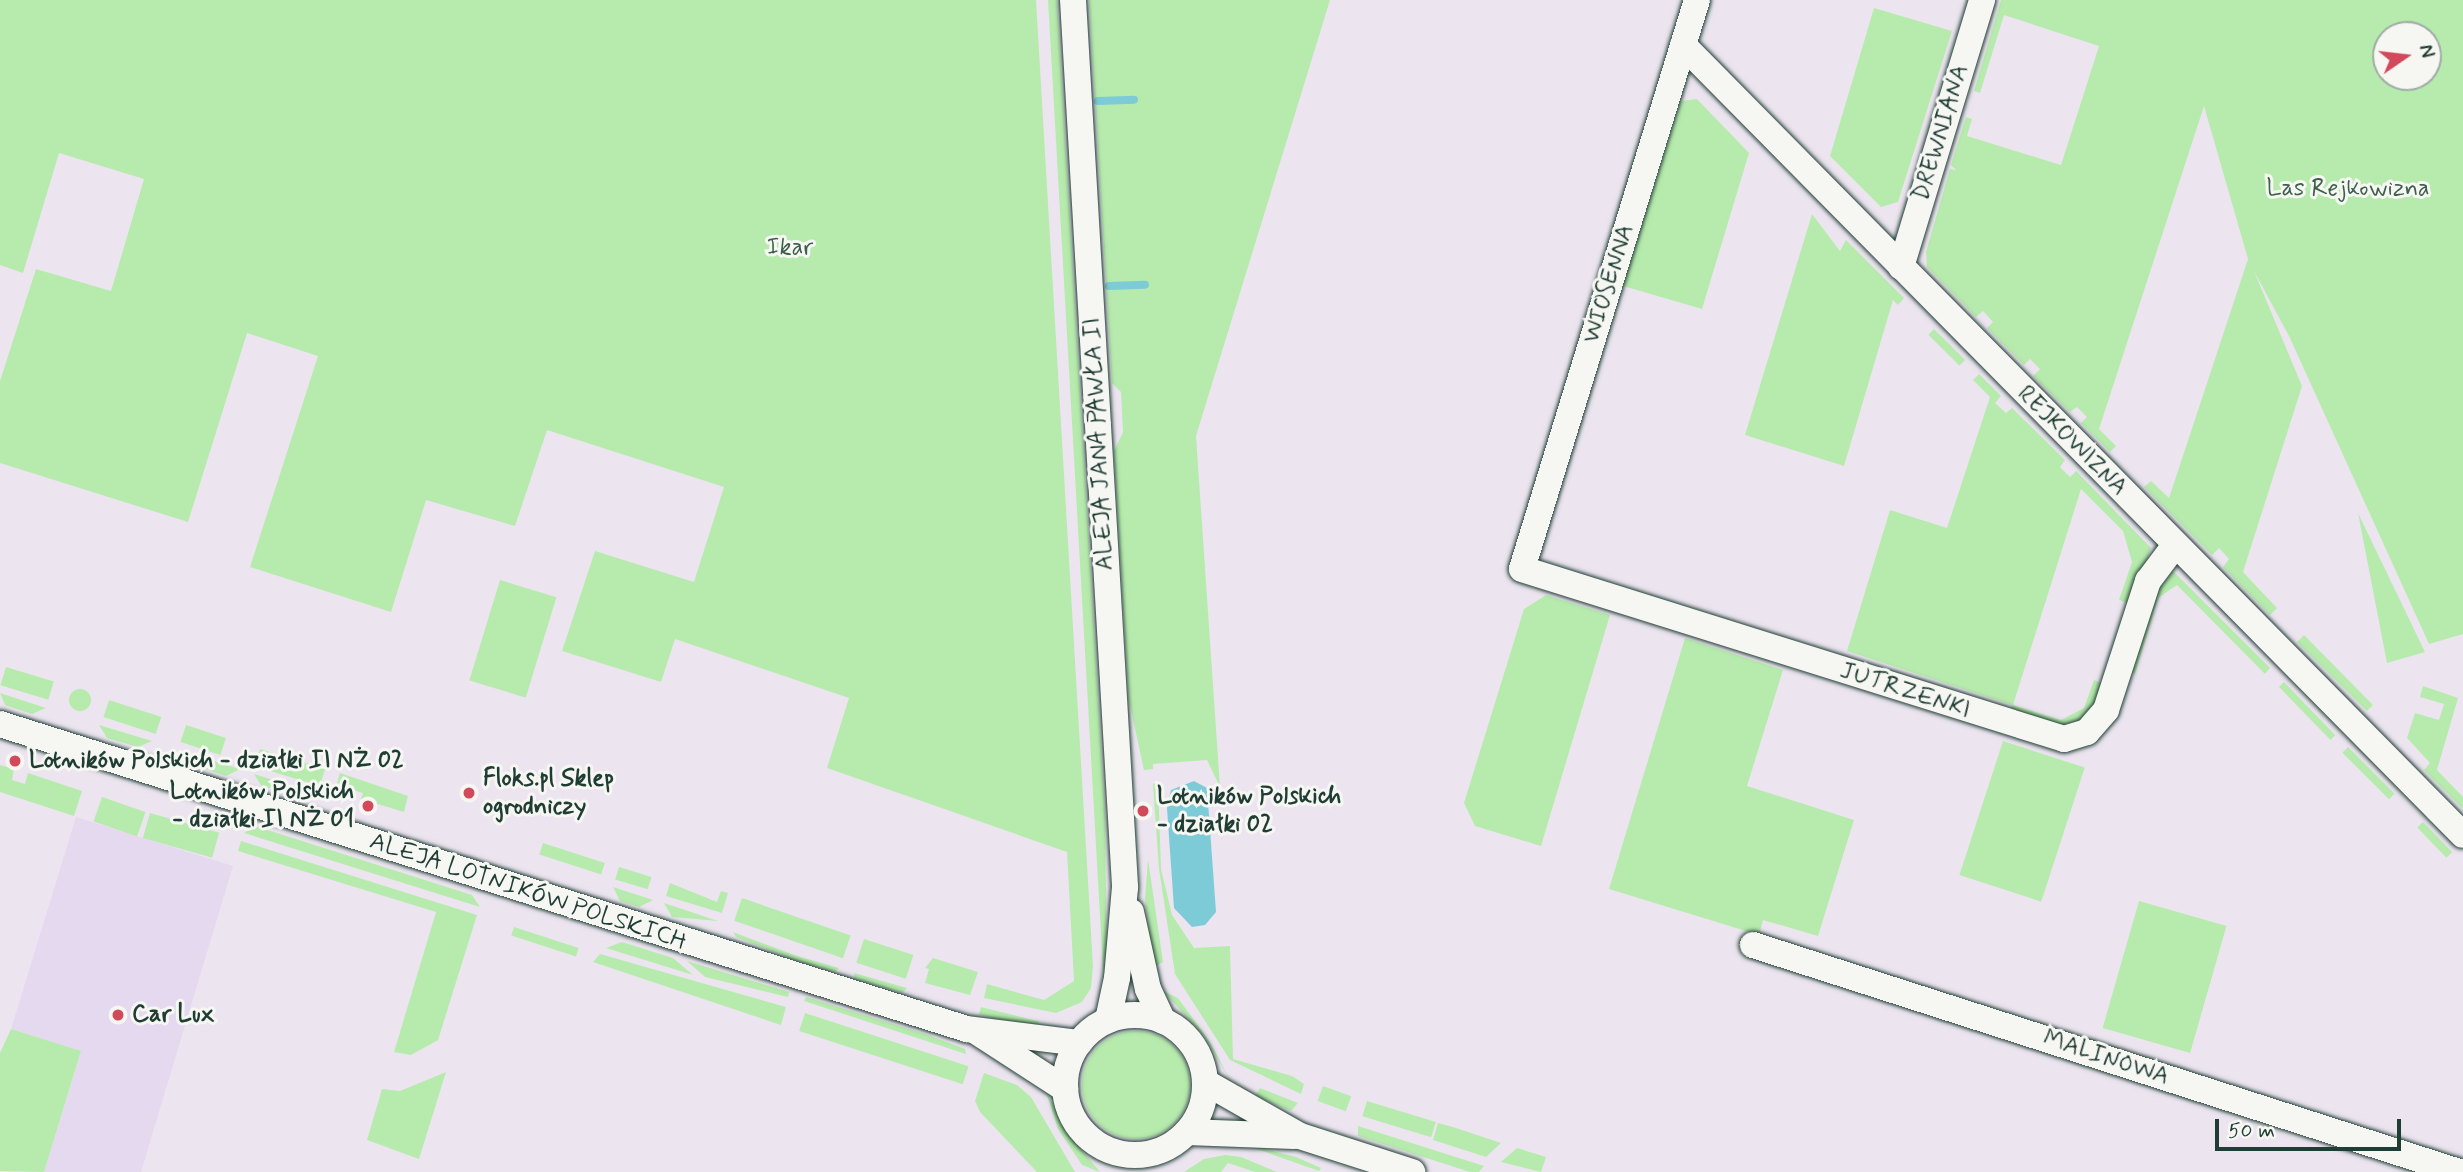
<!DOCTYPE html>
<meta charset="utf-8">
<style>
body{margin:0}
#map{position:relative;width:2463px;height:1172px;overflow:hidden;background:#ece5f0;font-family:Mynerve,sans-serif}
div>[style]{position:absolute}
[style*='--x']{left:calc(var(--x)*1px);top:calc(var(--y)*1px);width:calc(var(--w)*1px);rotate:calc(var(--a)*1deg)}
.built>*{inset:0;background:#e5d9ef}
.green>*{inset:0;background:#b7ebad;transform-origin:0 0}
.round{border-radius:50%}
.water>*{inset:0;background:#7ccbd7}
.stream>*{height:8px;margin:-4px;padding:0 4px;transform-origin:4px;border-radius:4px;background:#7ccbd7}
.roads{filter:drop-shadow(0 0 2px #1f3d34) drop-shadow(0 0 2px #1f3d34)}
.minor>*{height:26px;margin:-13px;padding:0 13px;transform-origin:13px;border-radius:13px;background:#f6f6f2}
.minor>.ring{margin:-13px;padding:0;box-sizing:content-box;background:none;border:26px solid #f6f6f2;border-radius:50%}
.dots>*{width:19px;height:19px;translate:-50% -50%;box-sizing:border-box;border:4px solid #f6f6f2;border-radius:50%}
span{translate:-50% -50%;white-space:nowrap;text-align:center;line-height:1.15;-webkit-text-stroke:6px #f6f6f2;paint-order:stroke}
.street-label{font-size:24px;color:#1f3d34}
.park-label{font-size:24px;color:#3d604c}
.poi-label{font-size:24px;color:#1f3d34;font-weight:700}
.left{translate:0 -50%;text-align:left}
.right{translate:-100% -50%;text-align:right}
.north{position:absolute;left:2372px;top:21px;width:70px;height:70px;box-sizing:border-box;background:#f6f6f2;border:2px solid #a0aca6;border-radius:50%;rotate:76deg;font-size:19px;font-weight:700;line-height:28px;text-align:center;color:#1f3d34}
.north::after{content:'';display:block;margin:auto;width:24px;height:32px;background:#d1495b;clip-path:polygon(50% 0,100% 100%,50% 72%,0 100%)}
.scale{position:absolute;left:2215px;top:1119px;width:186px;height:32px;box-sizing:border-box;border:4px solid #1f3d34;border-top:0;padding-left:9px;font-size:21px;line-height:24px;white-space:nowrap;color:#1f3d34;-webkit-text-stroke:5px #f6f6f2;paint-order:stroke}
</style>
<div id="map">
<div class="built">
<div style="clip-path:polygon(76px 817px,233px 866px,141px 1172px,44px 1172px,81px 1052px,11px 1029px)"></div>
</div>
<div class="green">
<div style="clip-path:polygon(0 0,1036px 0,1093px 966px,1091px 988px,1082px 1002px,1056px 1013px,984px 998px,987px 984px,1044px 1000px,1074px 981px,1067px 852px,827px 768px,849px 698px,675px 639px,661px 682px,562px 651px,595px 551px,694px 582px,724px 487px,547px 430px,515px 526px,426px 500px,391px 612px,250px 567px,318px 356px,247px 333px,188px 522px,0 463px,0 381px,36px 269px,111px 291px,144px 179px,59px 153px,23px 273px,0 265px)"></div>
<div style="clip-path:polygon(1048px 0,1057px 0,1105px 814px,1107px 969px,1103px 969px)"></div>
<div style="clip-path:polygon(1089px 0,1330px 0,1196px 436px,1220px 787px,1207px 760px,1153px 764px,1153px 769px,1144px 770px,1129px 701px,1114px 451px,1123px 432px,1121px 392px,1112px 383px)"></div>
<div style="clip-path:polygon(evenodd,2001px 0,2463px 0,2463px 634px,2429px 644px,2289px 336px,2254px 271px,2302px 386px,2243px 572px,2277px 608px,2270px 615px,2223px 567px,2229px 559px,2219px 548px,2212px 555px,2144px 487px,2151px 481px,2169px 498px,2248px 259px,2204px 106px,2099px 429px,2116px 446px,2110px 452px,2081px 423px,2087px 417px,2077px 407px,2070px 412px,2033px 376px,2040px 369px,2030px 359px,2024px 365px,1987px 328px,1993px 322px,1983px 311px,1976px 317px,1927px 267px,1926px 252px,1950px 169px,1956px 170px,1951px 165px,1966px 117px,1972px 119px,1967px 136px,2061px 165px,2099px 46px,2004px 15px,1980px 93px,1974px 91px,2001px 0,2386px 35px,2428px 35px,2428px 77px,2386px 77px,2386px 35px)"></div>
<div style="clip-path:polygon(1874px 8px,1952px 31px,1898px 202px,1881px 207px,1830px 156px)"></div>
<div style="clip-path:polygon(1697px 99px,1749px 153px,1702px 309px,1623px 286px,1681px 101px)"></div>
<div style="clip-path:polygon(1812px 214px,1840px 251px,1846px 240px,1904px 298px,1898px 305px,1893px 300px,1844px 466px,1745px 435px)"></div>
<div style="left:1934px;top:329px;width:44px;height:8px;rotate:45deg"></div>
<div style="clip-path:polygon(1979px 374px,2001px 396px,1995px 403px,2006px 413px,2012px 408px,2065px 460px,2060px 467px,2070px 477px,2076px 471px,2151px 548px,2131px 604px,2119px 600px,2132px 562px,2123px 531px,2081px 489px,2013px 705px,2061px 720px,2084px 708px,2094px 680px,2106px 685px,2090px 716px,2071px 728px,2009px 715px,2012px 705px,1847px 651px,1890px 510px,1947px 528px,1990px 397px,1973px 380px)"></div>
<div style="clip-path:polygon(2358px 513px,2425px 652px,2387px 663px)"></div>
<div style="clip-path:polygon(2173px 571px,2270px 668px,2265px 674px,2177px 585px,2158px 598px,2135px 674px,2129px 672px,2152px 597px)"></div>
<div style="left:500px;top:580px;width:59px;height:105px;rotate:17deg"></div>
<div style="clip-path:polygon(1546px 595px,1610px 615px,1541px 846px,1475px 826px,1464px 803px,1524px 609px)"></div>
<div style="clip-path:polygon(2304px 635px,2373px 705px,2367px 711px,2297px 642px)"></div>
<div style="clip-path:polygon(1685px 638px,1783px 670px,1747px 786px,1854px 820px,1818px 936px,1763px 920px,1759px 935px,1609px 889px)"></div>
<div style="left:6px;top:667px;width:50px;height:19px;rotate:17deg"></div>
<div style="left:2284px;top:682px;width:74px;height:7px;rotate:46deg"></div>
<div style="clip-path:polygon(2423px 686px,2458px 698px,2437px 770px,2463px 797px,2463px 809px,2424px 770px,2430px 763px,2407px 738px,2415px 713px,2439px 720px,2444px 704px,2420px 697px)"></div>
<div class="round" style="left:69px;top:689px;width:22px;height:22px"></div>
<div style="clip-path:polygon(0 693px,46px 708px,32px 714px,5px 705px)"></div>
<div style="left:109px;top:700px;width:55px;height:18px;rotate:18deg"></div>
<div style="clip-path:polygon(99px 725px,152px 741px,138px 747px,107px 738px)"></div>
<div style="left:186px;top:725px;width:42px;height:18px;rotate:18deg"></div>
<div style="left:2003px;top:741px;width:86px;height:141px;rotate:18deg"></div>
<div style="left:2348px;top:747px;width:66px;height:8px;rotate:45deg"></div>
<div style="left:260px;top:749px;width:68px;height:18px;rotate:17deg"></div>
<div style="clip-path:polygon(180px 751px,240px 769px,226px 776px,187px 763px)"></div>
<div style="clip-path:polygon(0 765px,14px 769px,12px 780px,25px 784px,28px 773px,82px 791px,74px 816px,0 792px)"></div>
<div style="clip-path:polygon(340px 773px,408px 796px,404px 812px,361px 799px,363px 793px,353px 790px,350px 795px,335px 790px)"></div>
<div style="clip-path:polygon(254px 774px,315px 793px,262px 787px)"></div>
<div style="clip-path:polygon(1158px 782px,1161px 869px,1172px 915px,1194px 948px,1230px 946px,1233px 1059px,1292px 1076px,1304px 1084px,1301px 1094px,1230px 1060px,1175px 974px,1159px 869px,1153px 784px)"></div>
<div style="left:102px;top:797px;width:46px;height:26px;rotate:19deg"></div>
<div style="left:150px;top:813px;width:72px;height:26px;rotate:16deg"></div>
<div style="left:2423px;top:822px;width:42px;height:8px;rotate:46deg"></div>
<div style="clip-path:polygon(255px 826px,472px 895px,480px 907px,244px 833px)"></div>
<div style="clip-path:polygon(241px 841px,477px 915px,438px 1040px,411px 1055px,394px 1052px,436px 912px,238px 851px)"></div>
<div style="left:543px;top:843px;width:65px;height:12px;rotate:18deg"></div>
<div style="clip-path:polygon(1148px 859px,1163px 962px,1154px 967px,1145px 899px)"></div>
<div style="left:619px;top:867px;width:34px;height:13px;rotate:17deg"></div>
<div style="clip-path:polygon(670px 883px,717px 902px,721px 891px,728px 893px,722px 913px,666px 896px)"></div>
<div style="clip-path:polygon(613px 887px,653px 900px,639px 907px,620px 901px)"></div>
<div style="left:742px;top:898px;width:115px;height:24px;rotate:19deg"></div>
<div style="left:2139px;top:901px;width:91px;height:132px;rotate:16deg"></div>
<div style="clip-path:polygon(664px 903px,718px 921px,672px 917px)"></div>
<div style="left:514px;top:927px;width:68px;height:9px;rotate:18deg"></div>
<div style="clip-path:polygon(733px 932px,797px 956px,839px 968px,835px 972px,797px 961px,736px 937px)"></div>
<div style="left:864px;top:939px;width:52px;height:25px;rotate:18deg"></div>
<div style="clip-path:polygon(622px 942px,673px 958px,693px 975px,606px 948px)"></div>
<div style="clip-path:polygon(600px 954px,786px 1007px,781px 1025px,593px 962px)"></div>
<div style="clip-path:polygon(933px 958px,978px 972px,970px 995px,925px 983px,929px 969px,925px 968px)"></div>
<div style="clip-path:polygon(687px 961px,789px 992px,788px 997px,705px 977px)"></div>
<div style="clip-path:polygon(854px 973px,907px 988px,902px 993px,855px 979px)"></div>
<div style="clip-path:polygon(1163px 991px,1178px 998px,1210px 1042px,1231px 1082px,1205px 1037px)"></div>
<div style="clip-path:polygon(806px 997px,925px 1034px,965px 1049px,966px 1054px,804px 1001px)"></div>
<div style="left:981px;top:1007px;width:60px;height:8px;rotate:14deg"></div>
<div style="left:805px;top:1013px;width:172px;height:19px;rotate:18deg"></div>
<div style="clip-path:polygon(11px 1029px,81px 1051px,44px 1172px,0 1171px,0 1053px)"></div>
<div class="round" style="left:1082px;top:1031px;width:108px;height:108px"></div>
<div style="clip-path:polygon(446px 1072px,419px 1159px,367px 1140px,382px 1089px,400px 1091px)"></div>
<div style="clip-path:polygon(984px 1073px,1017px 1085px,1031px 1097px,1075px 1172px,1037px 1172px,980px 1112px,975px 1101px)"></div>
<div style="clip-path:polygon(1044px 1086px,1066px 1131px,1100px 1172px,1082px 1165px,1058px 1129px)"></div>
<div style="left:1323px;top:1086px;width:30px;height:16px;rotate:20deg"></div>
<div style="clip-path:polygon(1260px 1088px,1298px 1103px,1291px 1111px,1255px 1096px)"></div>
<div style="left:1367px;top:1101px;width:72px;height:16px;rotate:17deg"></div>
<div style="clip-path:polygon(1438px 1123px,1453px 1127px,1501px 1143px,1486px 1157px,1433px 1140px)"></div>
<div style="clip-path:polygon(1358px 1126px,1484px 1166px,1479px 1172px,1470px 1172px,1358px 1136px)"></div>
<div style="clip-path:polygon(1240px 1143px,1296px 1157px,1321px 1168px,1319px 1171px)"></div>
<div style="clip-path:polygon(1517px 1148px,1546px 1157px,1541px 1172px,1501px 1162px)"></div>
<div style="clip-path:polygon(1225px 1155px,1241px 1157px,1277px 1172px,1255px 1172px,1228px 1163px,1221px 1172px,1184px 1172px,1204px 1159px)"></div>
</div>
<div class="water">
<div style="clip-path:polygon(1194px 781px,1207px 788px,1216px 912px,1205px 925px,1192px 927px,1174px 908px,1167px 808px,1171px 790px)"></div>
</div>
<div class="stream">
<div style="--x:1098;--y:101;--w:36;--a:-2"></div>
<div style="--x:1109;--y:286;--w:36;--a:-2"></div>
</div>
<div class="roads">
<div class="minor">
<div style="--x:1073;--y:0;--w:889;--a:86.64"></div>
<div style="--x:1125;--y:887;--w:91;--a:95"></div>
<div style="--x:1117;--y:978;--w:43;--a:102.1"></div>
<div style="--x:1697;--y:0;--w:595;--a:107.1"></div>
<div style="--x:1522;--y:569;--w:568;--a:17.41"></div>
<div style="--x:2064;--y:739;--w:24;--a:-17"></div>
<div style="--x:2087;--y:732;--w:29;--a:-49"></div>
<div style="--x:2106;--y:710;--w:136;--a:-72"></div>
<div style="--x:2148;--y:581;--w:45;--a:-53.1"></div>
<div style="--x:1683;--y:45;--w:1110;--a:45.36"></div>
<div style="--x:1901;--y:267;--w:279;--a:-73.1"></div>
<div style="--x:0;--y:724;--w:1014;--a:17.51"></div>
<div style="--x:967;--y:1029;--w:113;--a:7.1"></div>
<div style="--x:1131;--y:912;--w:79;--a:77.6"></div>
<div style="--x:1148;--y:989;--w:35;--a:65"></div>
<div style="--x:1753;--y:945;--w:742;--a:17.82"></div>
<div class="ring" style="left:1065px;top:1015px;width:114px;height:114px"></div>
<div style="--x:977;--y:1032;--w:105;--a:32.9"></div>
<div style="--x:1205;--y:1082;--w:109;--a:29.6"></div>
<div style="--x:1300;--y:1136;--w:118;--a:17.8"></div>
<div style="--x:1187;--y:1132;--w:107;--a:2.1"></div>
</div>
</div>
<div class="dots">
<div style="left:15px;top:761px;background:#d1495b"></div>
<div style="left:469px;top:793px;background:#d1495b"></div>
<div style="left:368px;top:806px;background:#d1495b"></div>
<div style="left:1143px;top:811px;background:#d1495b"></div>
<div style="left:118px;top:1015px;background:#d1495b"></div>
</div>
<div class="street-label">
<span style="left:1941px;top:133px;rotate:-73deg">DREWNIANA</span>
<span style="left:1609px;top:284px;rotate:-73deg">WIOSENNA</span>
<span style="left:2072px;top:441px;rotate:45deg">REJKOWIZNA</span>
<span style="left:1099px;top:444px;rotate:-93deg">ALEJA JANA PAWŁA II</span>
<span style="left:1905px;top:691px;rotate:18deg">JUTRZENKI</span>
<span style="left:528px;top:892px;rotate:18deg">ALEJA LOTNIKÓW POLSKICH</span>
<span style="left:2106px;top:1058px;rotate:18deg">MALINOWA</span>
</div>
<div class="park-label">
<span style="left:2348px;top:189px">Las Rejkowizna</span>
<span style="left:790px;top:248px">Ikar</span>
</div>
<div class="poi-label">
<span class="left" style="left:29px;top:761px">Lotników Polskich - działki II NŻ 02</span>
<span class="left" style="left:483px;top:793px">Floks.pl Sklep<br>ogrodniczy</span>
<span class="right" style="left:354px;top:806px">Lotników Polskich<br>- działki II NŻ 01</span>
<span class="left" style="left:1157px;top:811px">Lotników Polskich<br>- działki 02</span>
<span class="left" style="left:132px;top:1015px">Car Lux</span>
</div>
<div class="north">N</div>
<div class="scale">50 m</div>
</div>
